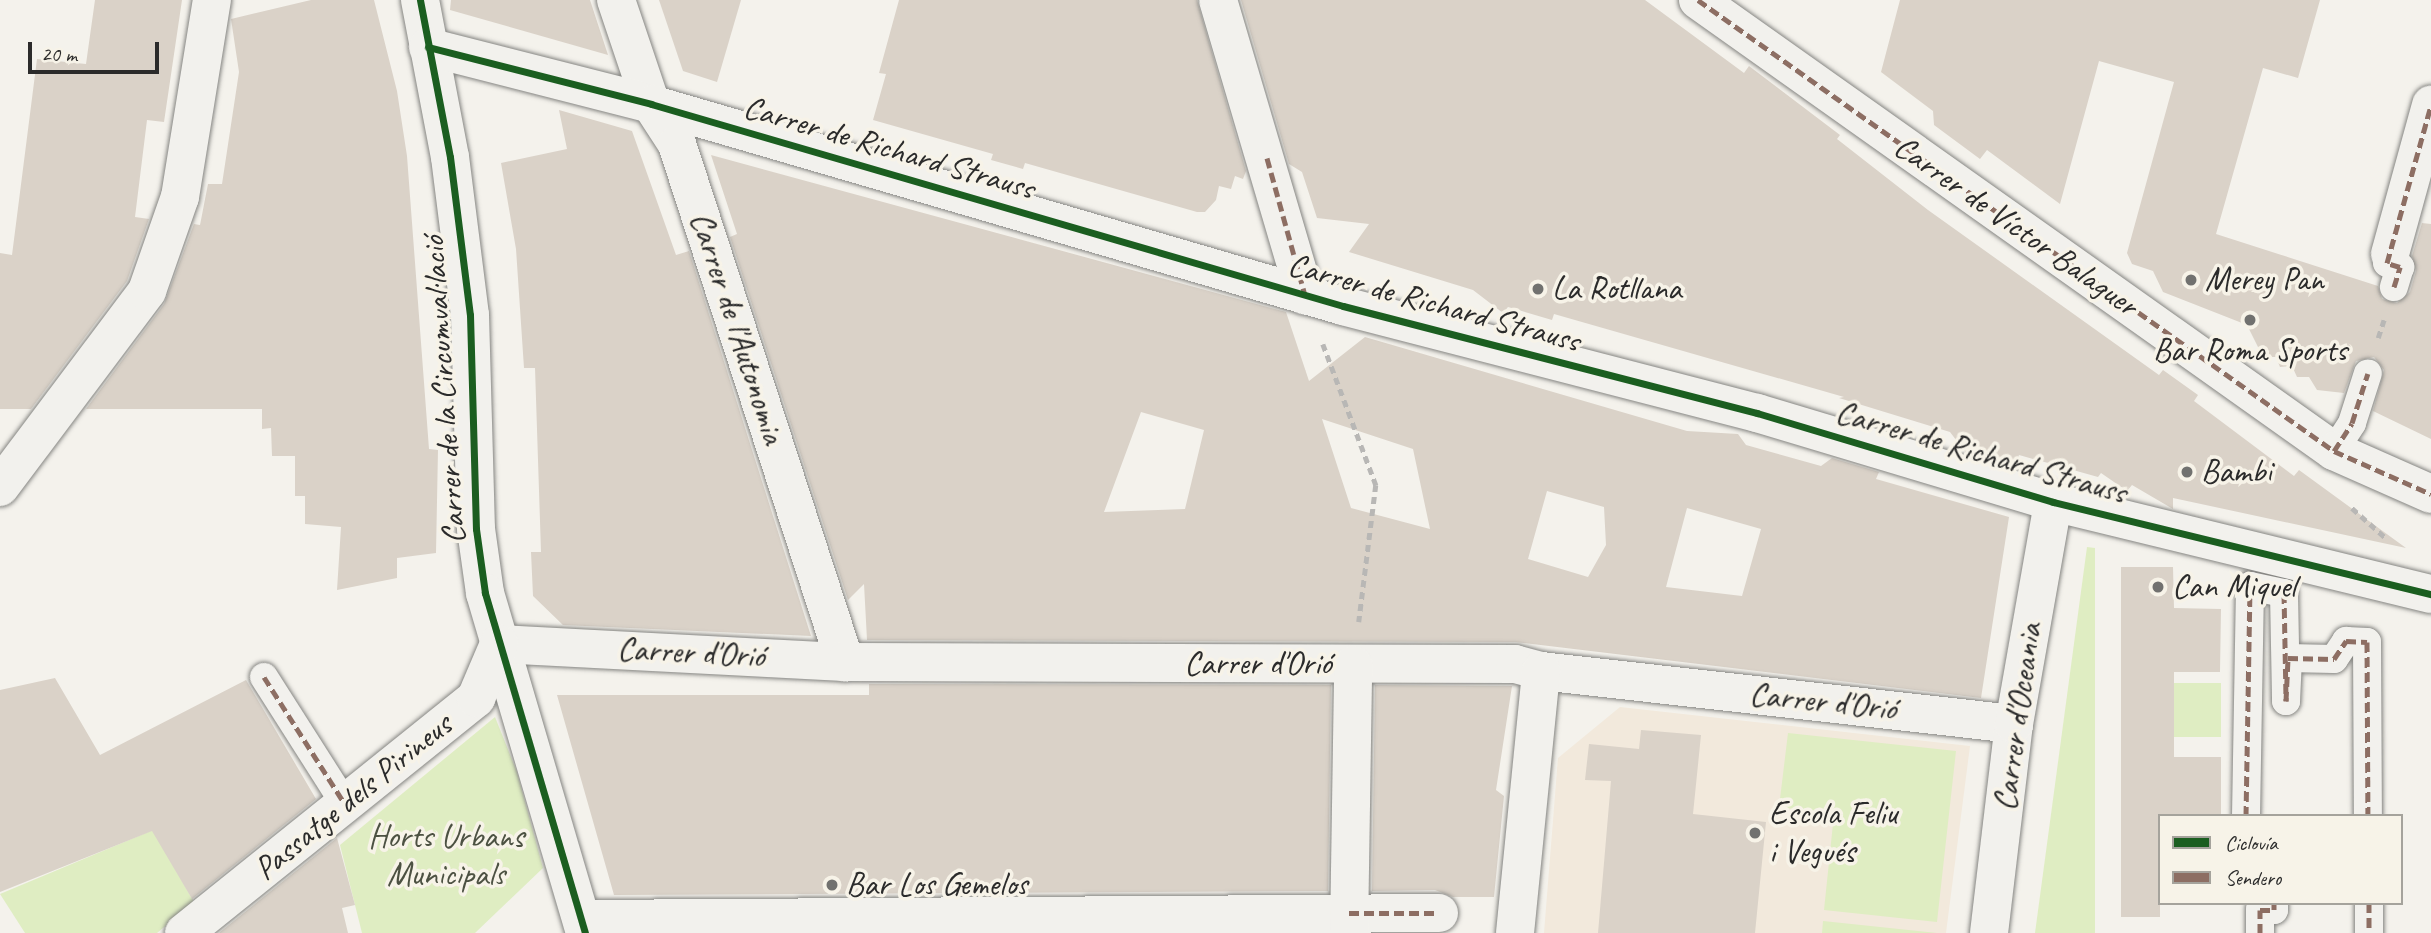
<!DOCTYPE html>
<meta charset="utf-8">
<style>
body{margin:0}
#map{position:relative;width:2431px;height:933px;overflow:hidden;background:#f4f2ec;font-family:Caveat,sans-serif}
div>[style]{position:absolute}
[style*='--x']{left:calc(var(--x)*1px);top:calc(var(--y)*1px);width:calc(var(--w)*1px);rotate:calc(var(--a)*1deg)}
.built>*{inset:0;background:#f2e9dc}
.green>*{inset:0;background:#dfedc2;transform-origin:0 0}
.building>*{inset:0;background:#dad2c8}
.path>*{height:4.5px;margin-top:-2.25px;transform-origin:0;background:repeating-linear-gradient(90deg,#b8b7b5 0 7px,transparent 0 12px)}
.roads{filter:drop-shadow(0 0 2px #858582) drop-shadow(0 0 2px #858582)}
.pedestrian>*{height:28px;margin:-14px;padding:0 14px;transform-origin:14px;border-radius:14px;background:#f2f1ed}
.minor>*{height:38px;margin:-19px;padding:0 19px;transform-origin:19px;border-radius:19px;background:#f2f1ed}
.quiet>*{height:5px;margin-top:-2.5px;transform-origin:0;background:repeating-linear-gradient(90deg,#8d6e63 0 10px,transparent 0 15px)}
.cycleway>*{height:7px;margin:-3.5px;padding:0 3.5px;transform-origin:3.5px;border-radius:3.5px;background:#1b5e20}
.dots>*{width:19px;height:19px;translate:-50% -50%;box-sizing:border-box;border:4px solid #f7f3e8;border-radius:50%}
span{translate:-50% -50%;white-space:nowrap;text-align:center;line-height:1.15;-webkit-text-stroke:7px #f7f3e8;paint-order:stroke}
.street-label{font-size:33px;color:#2b2b2b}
.poi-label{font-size:33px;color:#2b2b2b}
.left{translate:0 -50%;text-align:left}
.park-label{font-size:33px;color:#4c5142}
.legend{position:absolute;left:2158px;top:814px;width:245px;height:91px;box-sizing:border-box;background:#f7f3e8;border:2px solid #a5a39c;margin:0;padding:9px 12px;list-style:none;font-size:21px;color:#2b2b2b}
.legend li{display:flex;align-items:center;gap:14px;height:35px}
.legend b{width:35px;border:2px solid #a5a39c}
.scale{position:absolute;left:28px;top:42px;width:131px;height:32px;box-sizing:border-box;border:4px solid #2b2b2b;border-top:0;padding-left:9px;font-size:21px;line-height:24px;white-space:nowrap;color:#2b2b2b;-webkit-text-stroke:5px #f7f3e8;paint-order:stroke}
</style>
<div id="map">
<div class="built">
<div style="clip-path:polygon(1620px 707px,1970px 746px,1946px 933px,1544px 933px,1558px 758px)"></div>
</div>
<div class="green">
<div style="clip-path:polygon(2087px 547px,2095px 548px,2095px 933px,2035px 933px)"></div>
<div style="left:2174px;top:683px;width:47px;height:54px"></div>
<div style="clip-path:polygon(495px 717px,517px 772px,543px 868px,475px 933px,362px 933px,340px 845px)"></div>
<div style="clip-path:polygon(1788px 733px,1956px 751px,1937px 922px,1824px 910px,1834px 814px,1779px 807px)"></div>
<div style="clip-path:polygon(153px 830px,194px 902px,157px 933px,25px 933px,0 894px)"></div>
<div style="clip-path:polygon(1823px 921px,1937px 933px,1822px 933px)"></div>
</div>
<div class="building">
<div style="clip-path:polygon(95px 0,182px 0,164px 122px,147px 120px,135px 217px,149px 219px,127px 281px,31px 409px,0 409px,0 253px,12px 255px,37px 59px,86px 64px)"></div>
<div style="clip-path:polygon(311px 0,374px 0,397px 91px,407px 156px,429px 449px,438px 450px,436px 553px,397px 558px,397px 578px,337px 590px,341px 527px,305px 524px,305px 496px,295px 496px,295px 456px,272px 456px,271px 428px,262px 429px,262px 409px,86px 409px,164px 304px,194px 224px,200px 225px,208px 184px,222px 184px,239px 72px,231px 19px)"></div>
<div style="clip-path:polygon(451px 0,590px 0,608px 55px,450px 10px)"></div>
<div style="clip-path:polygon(659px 0,741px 0,717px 82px,683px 71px)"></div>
<div style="clip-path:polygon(899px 0,1197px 0,1246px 171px,1243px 179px,1235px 176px,1231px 189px,1219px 186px,1216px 200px,1205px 212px,1197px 212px,1025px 163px,1023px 169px,991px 160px,993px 154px,873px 120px,886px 74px,879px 73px)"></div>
<div style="clip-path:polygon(1241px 0,1645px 0,1744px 73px,1749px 66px,1840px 135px,1837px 139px,1928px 210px,2159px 375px,2163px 370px,2198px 395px,2194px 401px,2294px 476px,2299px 470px,2406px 548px,2173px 498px,2173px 509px,2132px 485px,2127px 491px,2101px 473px,2098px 477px,2019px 455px,2017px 468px,1966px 453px,1950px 432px,1839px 398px,1844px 397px,1554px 314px,1552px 320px,1508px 307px,1503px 313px,1473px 290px,1349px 252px,1369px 224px,1317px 218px,1302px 172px,1289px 164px)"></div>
<div style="clip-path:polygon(1900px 0,2320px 0,2298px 78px,2263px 68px,2216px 234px,2378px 286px,2382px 299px,2397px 303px,2410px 292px,2416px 271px,2412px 256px,2422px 223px,2431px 224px,2431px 439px,2373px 411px,2384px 370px,2374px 357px,2356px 361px,2344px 393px,2317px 390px,2309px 377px,2297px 377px,2292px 366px,2280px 367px,2276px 357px,2263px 357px,2244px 319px,2242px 323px,2163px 292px,2153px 271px,2132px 264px,2127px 253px,2174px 82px,2099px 61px,2060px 204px,1987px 150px,1980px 159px,1934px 125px,1933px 111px,1881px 72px)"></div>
<div style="clip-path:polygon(559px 110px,632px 131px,676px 255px,689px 251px,811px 636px,563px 625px,533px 596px,531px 552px,541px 552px,535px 368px,524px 368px,516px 249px,501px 163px,567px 149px)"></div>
<div style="clip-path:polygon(evenodd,711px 155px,1286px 312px,1309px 381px,1365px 337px,1687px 431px,1738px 434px,1746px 445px,1821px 466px,1832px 458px,1879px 472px,1876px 479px,2009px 517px,1981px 698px,1515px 642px,867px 640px,864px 584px,848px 600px,730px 237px,737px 234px,711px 155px,1141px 412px,1204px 430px,1185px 509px,1104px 512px,1141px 412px,711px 155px,1322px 419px,1413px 449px,1430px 529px,1351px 508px,1322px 419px,711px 155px,1547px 491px,1604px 507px,1606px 545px,1588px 577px,1528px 559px,1547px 491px,711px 155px,1687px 508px,1761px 529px,1742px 596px,1666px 587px,1687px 508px)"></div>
<div style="clip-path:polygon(2121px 567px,2173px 567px,2174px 608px,2221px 609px,2220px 672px,2174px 672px,2174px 757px,2221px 757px,2221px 816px,2160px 816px,2160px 917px,2121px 917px)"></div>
<div style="clip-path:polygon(55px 678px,100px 755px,246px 680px,316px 799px,192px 899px,152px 831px,0 892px,0 690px)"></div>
<div style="clip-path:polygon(869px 684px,1331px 685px,1328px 891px,614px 895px,557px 695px,869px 695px)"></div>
<div style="clip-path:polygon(1375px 685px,1512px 686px,1496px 790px,1504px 796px,1494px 897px,1453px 897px,1435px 890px,1372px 891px)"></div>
<div style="clip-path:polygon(1641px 730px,1701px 735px,1693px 814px,1766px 822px,1755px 933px,1598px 933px,1611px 781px,1585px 780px,1589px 744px,1639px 749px)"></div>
<div style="clip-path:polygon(337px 838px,355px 905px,342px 908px,348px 933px,219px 933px)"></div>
</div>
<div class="path">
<div style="--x:2378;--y:338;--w:19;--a:-72"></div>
<div style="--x:1323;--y:344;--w:151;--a:69.4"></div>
<div style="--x:1376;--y:485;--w:138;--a:97.1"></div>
<div style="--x:2352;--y:508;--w:47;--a:41.5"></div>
</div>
<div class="roads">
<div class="pedestrian">
<div style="--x:2390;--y:254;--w:9;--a:108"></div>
<div style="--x:2387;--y:263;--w:14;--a:17"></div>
<div style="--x:2400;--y:267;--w:21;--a:107"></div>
<div style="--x:2334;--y:451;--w:33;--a:-57"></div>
<div style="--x:2352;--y:423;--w:52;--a:-72.3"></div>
<div style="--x:264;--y:677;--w:151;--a:57.5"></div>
<div style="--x:2246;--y:816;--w:230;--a:-89"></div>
<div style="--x:2250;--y:586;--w:35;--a:12"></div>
<div style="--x:2284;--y:593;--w:108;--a:88.9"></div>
<div style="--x:2286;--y:701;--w:43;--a:-87.3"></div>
<div style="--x:2288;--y:658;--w:46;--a:1.2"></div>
<div style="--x:2334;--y:659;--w:22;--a:-56"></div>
<div style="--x:2346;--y:641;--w:21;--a:3"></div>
<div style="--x:2367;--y:642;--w:174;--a:89.7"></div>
<div style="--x:2369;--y:903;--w:30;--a:90"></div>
<div style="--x:2260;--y:933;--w:23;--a:-90"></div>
<div style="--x:2260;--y:910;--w:14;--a:0"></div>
<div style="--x:2274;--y:910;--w:7;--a:-90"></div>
</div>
<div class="minor">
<div style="--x:420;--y:0;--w:160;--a:79.2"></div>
<div style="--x:450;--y:157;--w:159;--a:82.8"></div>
<div style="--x:470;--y:315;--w:214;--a:88.4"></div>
<div style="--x:476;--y:529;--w:65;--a:82"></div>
<div style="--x:485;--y:593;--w:354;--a:73.6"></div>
<div style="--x:616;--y:0;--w:110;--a:71.4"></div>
<div style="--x:651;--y:104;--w:48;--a:57"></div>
<div style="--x:677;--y:144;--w:545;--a:72.03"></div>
<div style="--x:1218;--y:0;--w:308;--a:73.6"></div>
<div style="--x:1698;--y:0;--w:780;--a:35.34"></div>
<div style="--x:2334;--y:451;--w:106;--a:23.9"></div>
<div style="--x:428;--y:47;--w:230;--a:14.3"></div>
<div style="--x:651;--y:104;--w:721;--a:16.27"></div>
<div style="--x:1343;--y:306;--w:428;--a:14.5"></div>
<div style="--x:1757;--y:413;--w:309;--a:16.7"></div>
<div style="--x:2053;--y:502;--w:389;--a:13.7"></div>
<div style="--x:2390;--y:254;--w:155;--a:-74.6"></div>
<div style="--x:0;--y:487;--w:245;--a:-53.1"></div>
<div style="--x:147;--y:291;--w:100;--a:-70.7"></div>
<div style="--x:180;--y:197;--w:200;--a:-80.8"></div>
<div style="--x:499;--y:644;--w:346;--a:3"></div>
<div style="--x:845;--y:662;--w:670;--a:0.17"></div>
<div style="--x:1515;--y:664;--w:27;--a:15"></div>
<div style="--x:1541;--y:671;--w:476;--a:6.4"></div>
<div style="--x:584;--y:919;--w:855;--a:-0.4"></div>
<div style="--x:184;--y:933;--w:375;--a:-38.8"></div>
<div style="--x:476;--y:698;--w:59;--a:-66.9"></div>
<div style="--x:1349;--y:933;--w:268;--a:-89.1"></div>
<div style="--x:1515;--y:933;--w:263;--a:-84.3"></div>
<div style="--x:1989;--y:933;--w:210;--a:-83.2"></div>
<div style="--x:2014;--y:724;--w:225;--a:-80"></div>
</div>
</div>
<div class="quiet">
<div style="--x:1698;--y:0;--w:780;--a:35.34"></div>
<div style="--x:2334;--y:451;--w:106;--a:23.9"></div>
<div style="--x:1267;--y:158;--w:142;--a:74.5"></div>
<div style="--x:2394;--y:287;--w:21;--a:-73"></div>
<div style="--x:2400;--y:267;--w:14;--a:-163"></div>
<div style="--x:2387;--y:263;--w:164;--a:-74.4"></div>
<div style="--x:2334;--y:451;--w:33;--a:-57"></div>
<div style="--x:2352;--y:423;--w:52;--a:-72.3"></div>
<div style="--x:264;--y:677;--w:151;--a:57.5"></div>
<div style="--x:2246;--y:816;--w:230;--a:-89"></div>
<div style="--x:2250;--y:586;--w:35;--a:12"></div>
<div style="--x:2284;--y:593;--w:108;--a:88.9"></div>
<div style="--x:2286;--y:701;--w:43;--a:-87.3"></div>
<div style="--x:2288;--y:658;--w:46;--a:1.2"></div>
<div style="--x:2334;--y:659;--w:22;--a:-56"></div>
<div style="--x:2346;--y:641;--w:21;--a:3"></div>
<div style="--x:2367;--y:642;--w:174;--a:89.7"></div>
<div style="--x:2369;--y:903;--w:30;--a:90"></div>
<div style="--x:1349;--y:913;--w:90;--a:0"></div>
<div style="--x:2260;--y:933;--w:23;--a:-90"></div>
<div style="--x:2260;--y:910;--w:14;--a:0"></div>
<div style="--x:2274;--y:910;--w:7;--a:-90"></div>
</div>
<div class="cycleway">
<div style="--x:420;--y:0;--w:160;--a:79.2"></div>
<div style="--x:450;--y:157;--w:159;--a:82.8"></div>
<div style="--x:470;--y:315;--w:214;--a:88.4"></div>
<div style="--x:476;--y:529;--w:65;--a:82"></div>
<div style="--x:485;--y:593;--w:354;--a:73.6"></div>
<div style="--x:428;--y:47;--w:230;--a:14.3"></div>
<div style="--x:651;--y:104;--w:721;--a:16.27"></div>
<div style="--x:1343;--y:306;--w:428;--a:14.5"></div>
<div style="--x:1757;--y:413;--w:309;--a:16.7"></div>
<div style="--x:2053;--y:502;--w:389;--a:13.7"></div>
</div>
<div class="dots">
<div style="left:2191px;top:280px;background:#71716f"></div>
<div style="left:1538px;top:289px;background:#71716f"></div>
<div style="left:2250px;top:320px;background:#71716f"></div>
<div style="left:2187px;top:472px;background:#71716f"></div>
<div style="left:2158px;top:587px;background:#71716f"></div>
<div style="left:1755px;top:833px;background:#71716f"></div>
<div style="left:832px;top:885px;background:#71716f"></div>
</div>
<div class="street-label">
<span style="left:889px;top:148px;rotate:16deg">Carrer de Richard Strauss</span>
<span style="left:2016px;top:226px;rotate:35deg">Carrer de Víctor Balaguer</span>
<span style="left:1434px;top:303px;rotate:15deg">Carrer de Richard Strauss</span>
<span style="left:737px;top:328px;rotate:72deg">Carrer de l'Autonomia</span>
<span style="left:444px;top:390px;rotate:-94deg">Carrer de la Circumval·lació</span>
<span style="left:1981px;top:453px;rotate:16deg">Carrer de Richard Strauss</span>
<span style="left:691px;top:653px;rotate:3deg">Carrer d'Orió</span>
<span style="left:1258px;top:664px">Carrer d'Orió</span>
<span style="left:1823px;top:702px;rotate:6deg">Carrer d'Orió</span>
<span style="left:2018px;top:717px;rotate:-82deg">Carrer d'Oceania</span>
<span style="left:353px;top:797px;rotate:-39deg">Passatge dels Pirineus</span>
</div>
<div class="poi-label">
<span class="left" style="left:2205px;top:280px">Merey Pan</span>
<span class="left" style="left:1552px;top:289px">La Rotllana</span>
<span style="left:2250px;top:351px">Bar Roma Sports</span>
<span class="left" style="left:2201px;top:472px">Bambi</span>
<span class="left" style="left:2172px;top:587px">Can Miquel</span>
<span class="left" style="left:1769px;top:833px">Escola Feliu<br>i Vegués</span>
<span class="left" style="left:846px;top:885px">Bar Los Gemelos</span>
</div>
<div class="park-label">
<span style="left:446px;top:856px">Horts Urbans<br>Municipals</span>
</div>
<ul class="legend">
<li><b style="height:9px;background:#1b5e20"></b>Ciclovía</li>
<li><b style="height:9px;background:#8d6e63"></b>Sendero</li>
</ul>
<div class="scale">20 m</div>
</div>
